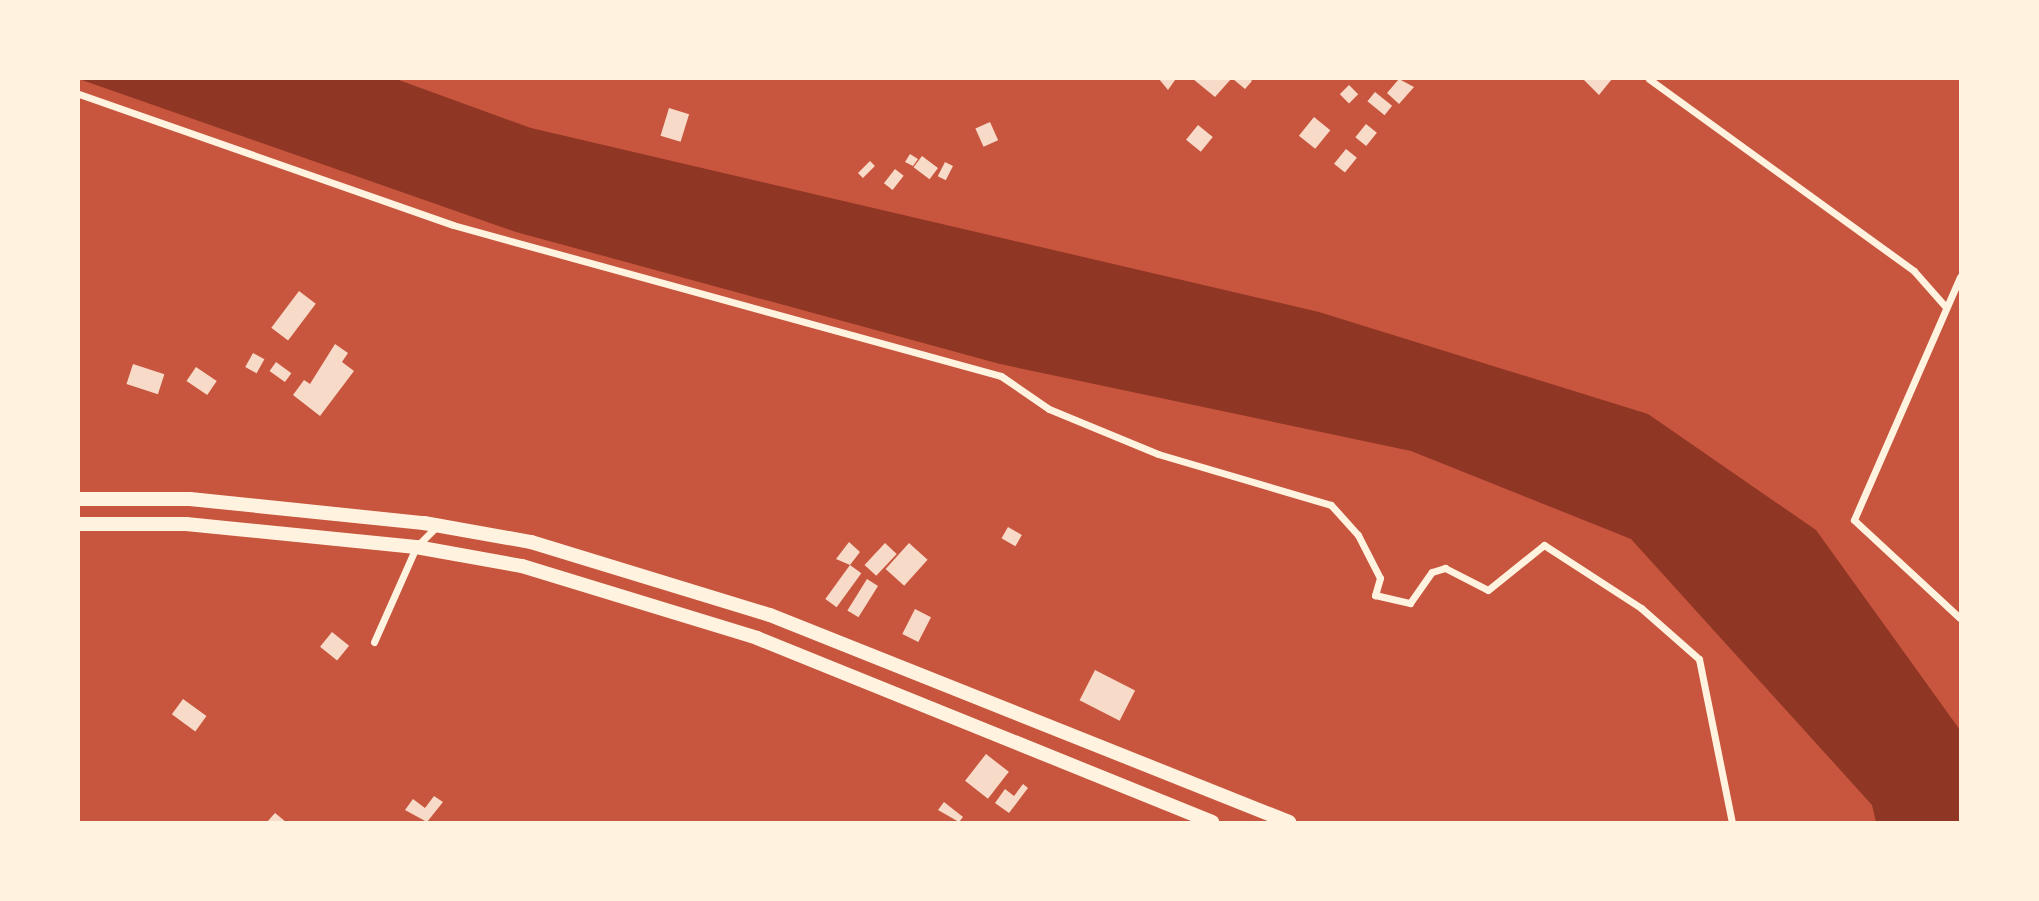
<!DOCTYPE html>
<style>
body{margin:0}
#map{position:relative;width:2039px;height:901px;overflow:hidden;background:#c8553d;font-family:"Public Sans",sans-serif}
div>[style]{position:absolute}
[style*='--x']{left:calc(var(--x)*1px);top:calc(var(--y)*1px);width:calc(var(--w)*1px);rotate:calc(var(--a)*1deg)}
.water>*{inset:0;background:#8f3625}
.building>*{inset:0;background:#f7dbc8;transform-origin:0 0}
.minor>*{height:7px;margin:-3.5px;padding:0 3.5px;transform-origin:3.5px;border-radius:3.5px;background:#fff3e0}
.trunk>*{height:14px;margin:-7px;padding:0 7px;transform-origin:7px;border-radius:7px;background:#fff3e0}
span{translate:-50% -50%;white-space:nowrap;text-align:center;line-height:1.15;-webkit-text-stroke:7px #fff3e0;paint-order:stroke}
.frame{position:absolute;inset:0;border:80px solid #fff3e0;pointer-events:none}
</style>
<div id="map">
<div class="water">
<div style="clip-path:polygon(79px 79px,396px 79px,531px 128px,1319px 312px,1648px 414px,1816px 530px,1960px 730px,1960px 822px,1876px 822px,1872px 805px,1631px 539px,1411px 451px,1000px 364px,516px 232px)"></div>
</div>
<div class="building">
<div style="clip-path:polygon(1159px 79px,1173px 79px,1175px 80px,1168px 90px)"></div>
<div style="clip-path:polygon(1193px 79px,1231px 79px,1215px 97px)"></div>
<div style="clip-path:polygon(1233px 79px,1250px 79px,1252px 81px,1245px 89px)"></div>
<div style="clip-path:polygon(1399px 79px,1414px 87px,1399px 104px,1387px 93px)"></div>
<div style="clip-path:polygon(1583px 79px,1612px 79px,1599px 95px)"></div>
<div style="left:1349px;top:85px;width:13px;height:13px;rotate:45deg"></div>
<div style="left:1375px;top:92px;width:22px;height:12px;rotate:39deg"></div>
<div style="left:669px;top:108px;width:21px;height:29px;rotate:17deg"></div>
<div style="left:1314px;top:117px;width:21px;height:24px;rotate:39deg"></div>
<div style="left:990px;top:122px;width:20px;height:16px;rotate:66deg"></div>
<div style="left:1366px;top:124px;width:14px;height:17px;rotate:39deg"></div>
<div style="left:1198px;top:125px;width:19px;height:19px;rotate:39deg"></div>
<div style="left:1346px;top:149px;width:14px;height:19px;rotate:39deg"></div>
<div style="clip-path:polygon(910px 154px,918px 159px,913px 166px,905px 162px)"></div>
<div style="left:922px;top:156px;width:20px;height:14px;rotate:37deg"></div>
<div style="left:870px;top:161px;width:7px;height:17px;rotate:45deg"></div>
<div style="left:945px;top:162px;width:9px;height:16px;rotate:27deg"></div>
<div style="left:895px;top:169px;width:11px;height:18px;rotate:38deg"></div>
<div style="left:299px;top:291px;width:21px;height:46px;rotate:37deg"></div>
<div style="clip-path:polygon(335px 344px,348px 353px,342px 362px,354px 371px,320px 416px,293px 395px,304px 380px,310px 384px)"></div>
<div style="left:253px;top:353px;width:13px;height:16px;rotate:29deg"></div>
<div style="left:276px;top:362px;width:19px;height:11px;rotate:36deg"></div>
<div style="left:133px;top:364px;width:33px;height:21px;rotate:18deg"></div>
<div style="left:196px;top:367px;width:25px;height:17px;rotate:34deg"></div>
<div style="left:1008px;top:527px;width:16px;height:13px;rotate:30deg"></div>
<div style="clip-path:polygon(849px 542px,860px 552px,850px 565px,836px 559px)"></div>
<div style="left:885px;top:543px;width:16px;height:30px;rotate:43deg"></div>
<div style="left:909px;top:543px;width:25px;height:35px;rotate:42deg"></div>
<div style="left:850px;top:565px;width:14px;height:42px;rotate:36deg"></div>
<div style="left:867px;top:579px;width:13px;height:37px;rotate:32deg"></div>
<div style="left:915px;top:609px;width:18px;height:28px;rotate:27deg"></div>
<div style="left:332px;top:632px;width:22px;height:19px;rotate:39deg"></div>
<div style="left:1095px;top:670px;width:45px;height:34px;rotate:27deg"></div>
<div style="left:183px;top:699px;width:29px;height:19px;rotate:36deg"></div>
<div style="left:986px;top:754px;width:29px;height:34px;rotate:38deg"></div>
<div style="clip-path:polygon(1023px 784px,1028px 788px,1009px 813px,995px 803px,1005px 789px,1014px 796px)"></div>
<div style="clip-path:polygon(434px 796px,443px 802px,427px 822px,405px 810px,413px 799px,425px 808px)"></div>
<div style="clip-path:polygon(944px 802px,963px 817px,959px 822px,938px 810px)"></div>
<div style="clip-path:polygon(275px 813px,286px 822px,267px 822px)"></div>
</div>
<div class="minor">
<div style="--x:1649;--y:79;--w:327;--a:35.9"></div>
<div style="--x:1914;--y:271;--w:47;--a:48.5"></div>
<div style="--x:79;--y:94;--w:396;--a:19.3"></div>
<div style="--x:453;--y:225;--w:568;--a:15.41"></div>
<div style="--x:1001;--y:376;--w:58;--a:34.5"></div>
<div style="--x:1049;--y:409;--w:118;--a:22.4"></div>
<div style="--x:1158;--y:454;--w:180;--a:16.4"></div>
<div style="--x:1331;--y:505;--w:40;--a:48"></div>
<div style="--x:1358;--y:535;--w:48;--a:62.9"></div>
<div style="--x:1380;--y:578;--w:18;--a:106"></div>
<div style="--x:1375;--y:595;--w:36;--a:13"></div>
<div style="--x:1410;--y:603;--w:38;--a:-55"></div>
<div style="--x:1432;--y:572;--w:14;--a:-17"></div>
<div style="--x:1445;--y:568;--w:48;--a:27.1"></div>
<div style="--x:1488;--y:590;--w:72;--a:-38.8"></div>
<div style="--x:1544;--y:545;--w:116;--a:33"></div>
<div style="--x:1641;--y:608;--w:77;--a:41.3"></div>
<div style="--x:1699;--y:659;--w:166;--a:78.6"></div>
<div style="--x:1960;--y:277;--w:265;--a:113.6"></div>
<div style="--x:1854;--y:520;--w:144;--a:42.8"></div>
<div style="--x:374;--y:642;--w:104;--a:-66.1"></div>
<div style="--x:416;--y:547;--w:28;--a:-45"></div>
</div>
<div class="trunk">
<div style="--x:79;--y:499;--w:111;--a:0"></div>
<div style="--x:190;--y:499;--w:235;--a:5.9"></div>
<div style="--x:424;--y:523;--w:109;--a:10.1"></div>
<div style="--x:531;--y:542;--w:250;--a:17"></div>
<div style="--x:770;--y:615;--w:559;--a:21.74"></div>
<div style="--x:79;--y:524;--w:107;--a:0"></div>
<div style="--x:186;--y:524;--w:231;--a:5.7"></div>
<div style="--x:416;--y:547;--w:108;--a:10.2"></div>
<div style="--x:522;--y:566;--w:246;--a:17"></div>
<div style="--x:757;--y:638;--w:491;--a:22"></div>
</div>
<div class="frame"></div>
</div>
